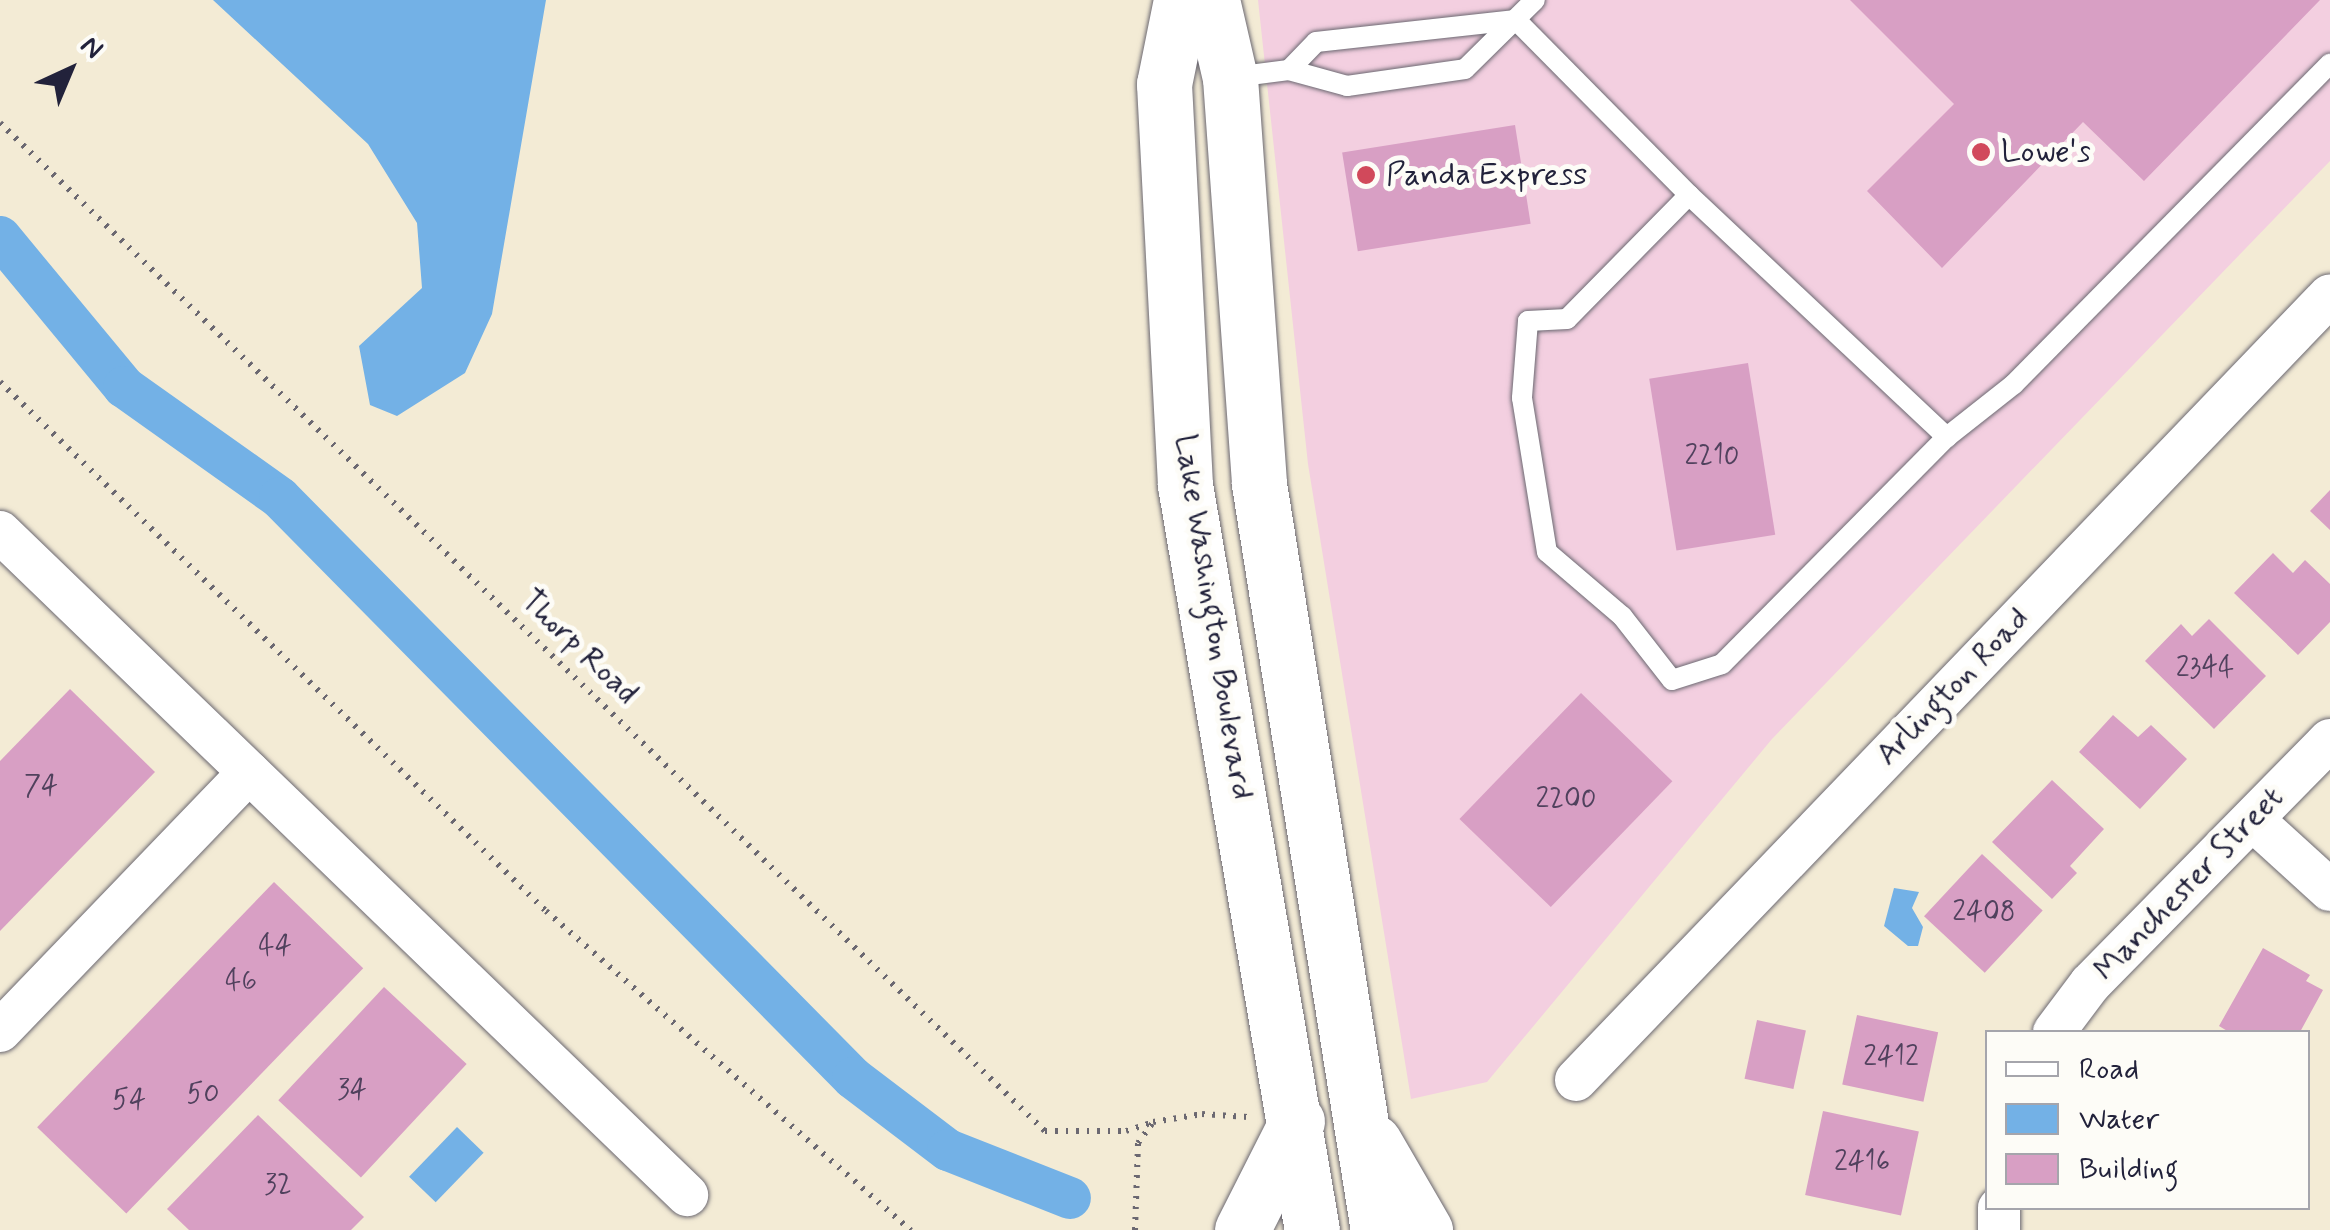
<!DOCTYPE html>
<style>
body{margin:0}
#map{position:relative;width:2330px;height:1230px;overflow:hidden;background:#f3ebd5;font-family:Mynerve,sans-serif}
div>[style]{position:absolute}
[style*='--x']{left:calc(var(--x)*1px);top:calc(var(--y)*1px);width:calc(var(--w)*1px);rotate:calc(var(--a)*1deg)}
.built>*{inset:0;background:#f3cfe0}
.water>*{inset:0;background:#73b1e6;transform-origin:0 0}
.canal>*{height:42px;margin:-21px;padding:0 21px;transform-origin:21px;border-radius:21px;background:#73b1e6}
.building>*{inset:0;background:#d89fc4;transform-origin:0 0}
.path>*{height:6px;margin-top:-3px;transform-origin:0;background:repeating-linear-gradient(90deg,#6b6871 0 2.5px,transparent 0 10.5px)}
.roads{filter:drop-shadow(0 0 2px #6b6871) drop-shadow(0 0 2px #6b6871)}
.service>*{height:20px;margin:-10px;padding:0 10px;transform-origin:10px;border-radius:10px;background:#fff}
.minor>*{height:42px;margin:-21px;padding:0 21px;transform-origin:21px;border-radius:21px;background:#fff}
.secondary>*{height:55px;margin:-27.5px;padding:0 27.5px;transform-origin:27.5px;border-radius:27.5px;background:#fff}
.dots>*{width:28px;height:28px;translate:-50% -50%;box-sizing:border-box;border:5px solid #fdfcf7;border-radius:50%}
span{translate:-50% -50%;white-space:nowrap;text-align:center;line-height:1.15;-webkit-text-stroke:10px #fdfcf7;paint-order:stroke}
.number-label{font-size:28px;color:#50415d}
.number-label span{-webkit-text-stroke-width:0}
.poi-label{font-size:32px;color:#22223b}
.left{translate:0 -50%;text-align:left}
.street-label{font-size:32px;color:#22223b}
.legend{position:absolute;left:1985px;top:1030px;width:325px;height:180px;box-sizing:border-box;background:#fdfcf7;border:2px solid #a5a5ac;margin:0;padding:12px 18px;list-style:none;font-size:30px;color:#22223b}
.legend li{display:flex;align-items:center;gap:20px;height:50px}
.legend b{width:50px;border:2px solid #a5a5ac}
.north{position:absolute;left:20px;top:20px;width:100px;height:100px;-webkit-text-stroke:8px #fdfcf7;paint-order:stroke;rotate:44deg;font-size:28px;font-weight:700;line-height:40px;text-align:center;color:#22223b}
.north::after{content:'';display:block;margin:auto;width:35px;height:45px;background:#22223b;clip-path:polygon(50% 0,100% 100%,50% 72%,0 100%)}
</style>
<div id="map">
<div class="built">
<div style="clip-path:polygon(1258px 0,2330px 0,2330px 161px,1772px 739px,1487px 1082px,1411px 1099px,1308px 464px)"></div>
</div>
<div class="water">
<div style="clip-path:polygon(213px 0,546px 0,492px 314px,465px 373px,397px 416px,370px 405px,359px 346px,422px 288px,417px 223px,368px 144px)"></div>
<div style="clip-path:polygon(1894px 888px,1919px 892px,1912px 908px,1923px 927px,1918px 946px,1908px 946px,1884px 926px)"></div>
<div style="left:457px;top:1127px;width:37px;height:69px;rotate:44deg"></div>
</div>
<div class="canal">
<div style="--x:0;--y:237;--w:195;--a:50.4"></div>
<div style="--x:124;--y:387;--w:191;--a:35.4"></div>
<div style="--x:280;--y:498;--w:815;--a:45.35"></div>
<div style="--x:853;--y:1078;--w:119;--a:37.2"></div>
<div style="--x:948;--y:1150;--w:131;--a:21.5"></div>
</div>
<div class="building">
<div style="clip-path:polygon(1850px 0,2320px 0,2144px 181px,2083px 122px,1942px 268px,1867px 191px,1954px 104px)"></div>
<div style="left:1515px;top:125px;width:100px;height:175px;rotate:81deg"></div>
<div style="left:1748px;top:363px;width:174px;height:100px;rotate:81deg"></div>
<div style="clip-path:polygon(2330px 490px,2330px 530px,2310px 511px)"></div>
<div style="clip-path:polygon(2273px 553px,2293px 573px,2305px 560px,2330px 584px,2330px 622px,2298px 655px,2234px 593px)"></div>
<div style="clip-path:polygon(2209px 619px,2266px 676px,2214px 729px,2145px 661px,2181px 624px,2192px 636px)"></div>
<div style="clip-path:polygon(70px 689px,155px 772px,0 931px,0 761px)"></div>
<div style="left:1581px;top:693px;width:127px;height:175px;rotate:44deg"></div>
<div style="clip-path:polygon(2113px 715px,2138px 737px,2151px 725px,2187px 759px,2140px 809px,2079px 752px)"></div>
<div style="clip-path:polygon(2052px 780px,2104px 829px,2070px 866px,2077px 873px,2052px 899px,1992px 842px)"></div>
<div style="left:1982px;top:854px;width:83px;height:85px;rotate:43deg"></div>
<div style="left:274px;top:882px;width:124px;height:341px;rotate:44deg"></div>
<div style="clip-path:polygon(2263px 948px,2310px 975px,2306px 981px,2323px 990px,2300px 1032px,2229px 1032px,2219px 1026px)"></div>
<div style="left:384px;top:987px;width:113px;height:155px;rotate:43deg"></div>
<div style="left:1857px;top:1015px;width:83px;height:71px;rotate:12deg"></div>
<div style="left:1757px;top:1020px;width:50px;height:60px;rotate:12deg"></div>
<div style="left:1823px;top:1111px;width:98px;height:86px;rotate:12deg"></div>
<div style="clip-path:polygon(258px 1115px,364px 1217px,351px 1230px,189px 1230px,167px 1209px)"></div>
</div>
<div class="path">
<div style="--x:0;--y:123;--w:1452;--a:43.97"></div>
<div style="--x:1045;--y:1131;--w:81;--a:0"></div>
<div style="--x:1126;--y:1131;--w:28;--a:-18"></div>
<div style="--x:0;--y:382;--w:760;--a:44.09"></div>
<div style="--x:546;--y:911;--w:485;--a:41.2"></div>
<div style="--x:1135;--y:1230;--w:87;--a:-88"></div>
<div style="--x:1138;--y:1143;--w:26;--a:-54"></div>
<div style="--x:1153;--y:1122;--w:50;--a:-9.3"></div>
<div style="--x:1202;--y:1114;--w:46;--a:3.7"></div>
</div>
<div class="roads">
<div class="service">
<div style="--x:1516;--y:20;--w:246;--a:45.3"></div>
<div style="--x:1689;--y:195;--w:354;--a:43.2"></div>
<div style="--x:1947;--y:437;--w:85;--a:-38.3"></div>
<div style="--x:2014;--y:384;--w:450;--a:-45.4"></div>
<div style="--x:1289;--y:70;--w:39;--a:-46"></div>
<div style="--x:1316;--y:42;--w:201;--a:-6.3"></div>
<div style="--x:1234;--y:77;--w:55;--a:-7.3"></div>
<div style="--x:1289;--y:70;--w:60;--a:15.4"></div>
<div style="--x:1347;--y:86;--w:119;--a:-8.2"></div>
<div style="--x:1465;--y:69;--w:98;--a:-44.6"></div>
<div style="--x:1689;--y:195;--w:174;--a:134.5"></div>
<div style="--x:1567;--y:319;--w:39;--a:177"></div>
<div style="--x:1528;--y:321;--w:77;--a:94.5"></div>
<div style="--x:1522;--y:398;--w:156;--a:80.8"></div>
<div style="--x:1547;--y:552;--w:99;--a:40.5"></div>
<div style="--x:1622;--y:616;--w:81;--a:52"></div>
<div style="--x:1672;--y:680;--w:52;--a:-17.7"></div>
<div style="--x:1722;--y:664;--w:320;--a:-45.3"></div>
</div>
<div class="minor">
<div style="--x:0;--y:532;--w:955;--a:43.98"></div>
<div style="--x:2253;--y:820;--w:104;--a:42.3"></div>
<div style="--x:0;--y:1031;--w:359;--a:-46.1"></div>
<div style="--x:2054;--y:1032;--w:60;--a:-53.1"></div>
<div style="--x:2090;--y:984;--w:342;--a:-45.5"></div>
<div style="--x:1576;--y:1080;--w:1088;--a:-46.15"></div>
<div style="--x:1999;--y:1208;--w:22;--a:90"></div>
</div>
<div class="secondary">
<div style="--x:1181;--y:0;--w:86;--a:101.4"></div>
<div style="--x:1164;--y:84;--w:402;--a:87"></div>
<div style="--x:1185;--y:485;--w:756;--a:80.33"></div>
<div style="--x:1212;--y:0;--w:80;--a:77"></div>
<div style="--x:1230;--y:78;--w:407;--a:85.9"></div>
<div style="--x:1259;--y:484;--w:755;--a:80.94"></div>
<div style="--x:1374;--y:1142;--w:102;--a:59.9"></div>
<div style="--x:1242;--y:1230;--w:122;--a:-63.2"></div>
</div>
</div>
<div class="dots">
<div style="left:1981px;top:152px;background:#d1495b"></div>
<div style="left:1366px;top:175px;background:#d1495b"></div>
</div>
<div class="number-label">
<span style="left:1712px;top:457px">2210</span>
<span style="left:2205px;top:669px">2344</span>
<span style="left:41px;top:787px">74</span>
<span style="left:1566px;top:800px">2200</span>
<span style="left:1984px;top:913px">2408</span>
<span style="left:275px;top:947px">44</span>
<span style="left:241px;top:982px">46</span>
<span style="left:1891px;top:1058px">2412</span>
<span style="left:352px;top:1091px">34</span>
<span style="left:203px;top:1095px">50</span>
<span style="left:129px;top:1101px">54</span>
<span style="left:1862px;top:1163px">2416</span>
<span style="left:278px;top:1186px">32</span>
</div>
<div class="poi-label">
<span class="left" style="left:2001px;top:152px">Lowe's</span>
<span class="left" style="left:1386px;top:175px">Panda Express</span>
</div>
<div class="street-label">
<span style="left:1213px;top:617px;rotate:81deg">Lake Washington Boulevard</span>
<span style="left:579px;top:647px;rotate:44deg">Thorp Road</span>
<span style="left:1953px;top:687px;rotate:-46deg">Arlington Road</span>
<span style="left:2189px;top:884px;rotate:-46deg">Manchester Street</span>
</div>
<ul class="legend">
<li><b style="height:12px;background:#fff"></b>Road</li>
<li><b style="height:28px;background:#73b1e6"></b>Water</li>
<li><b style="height:28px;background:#d89fc4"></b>Building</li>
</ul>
<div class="north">N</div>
</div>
